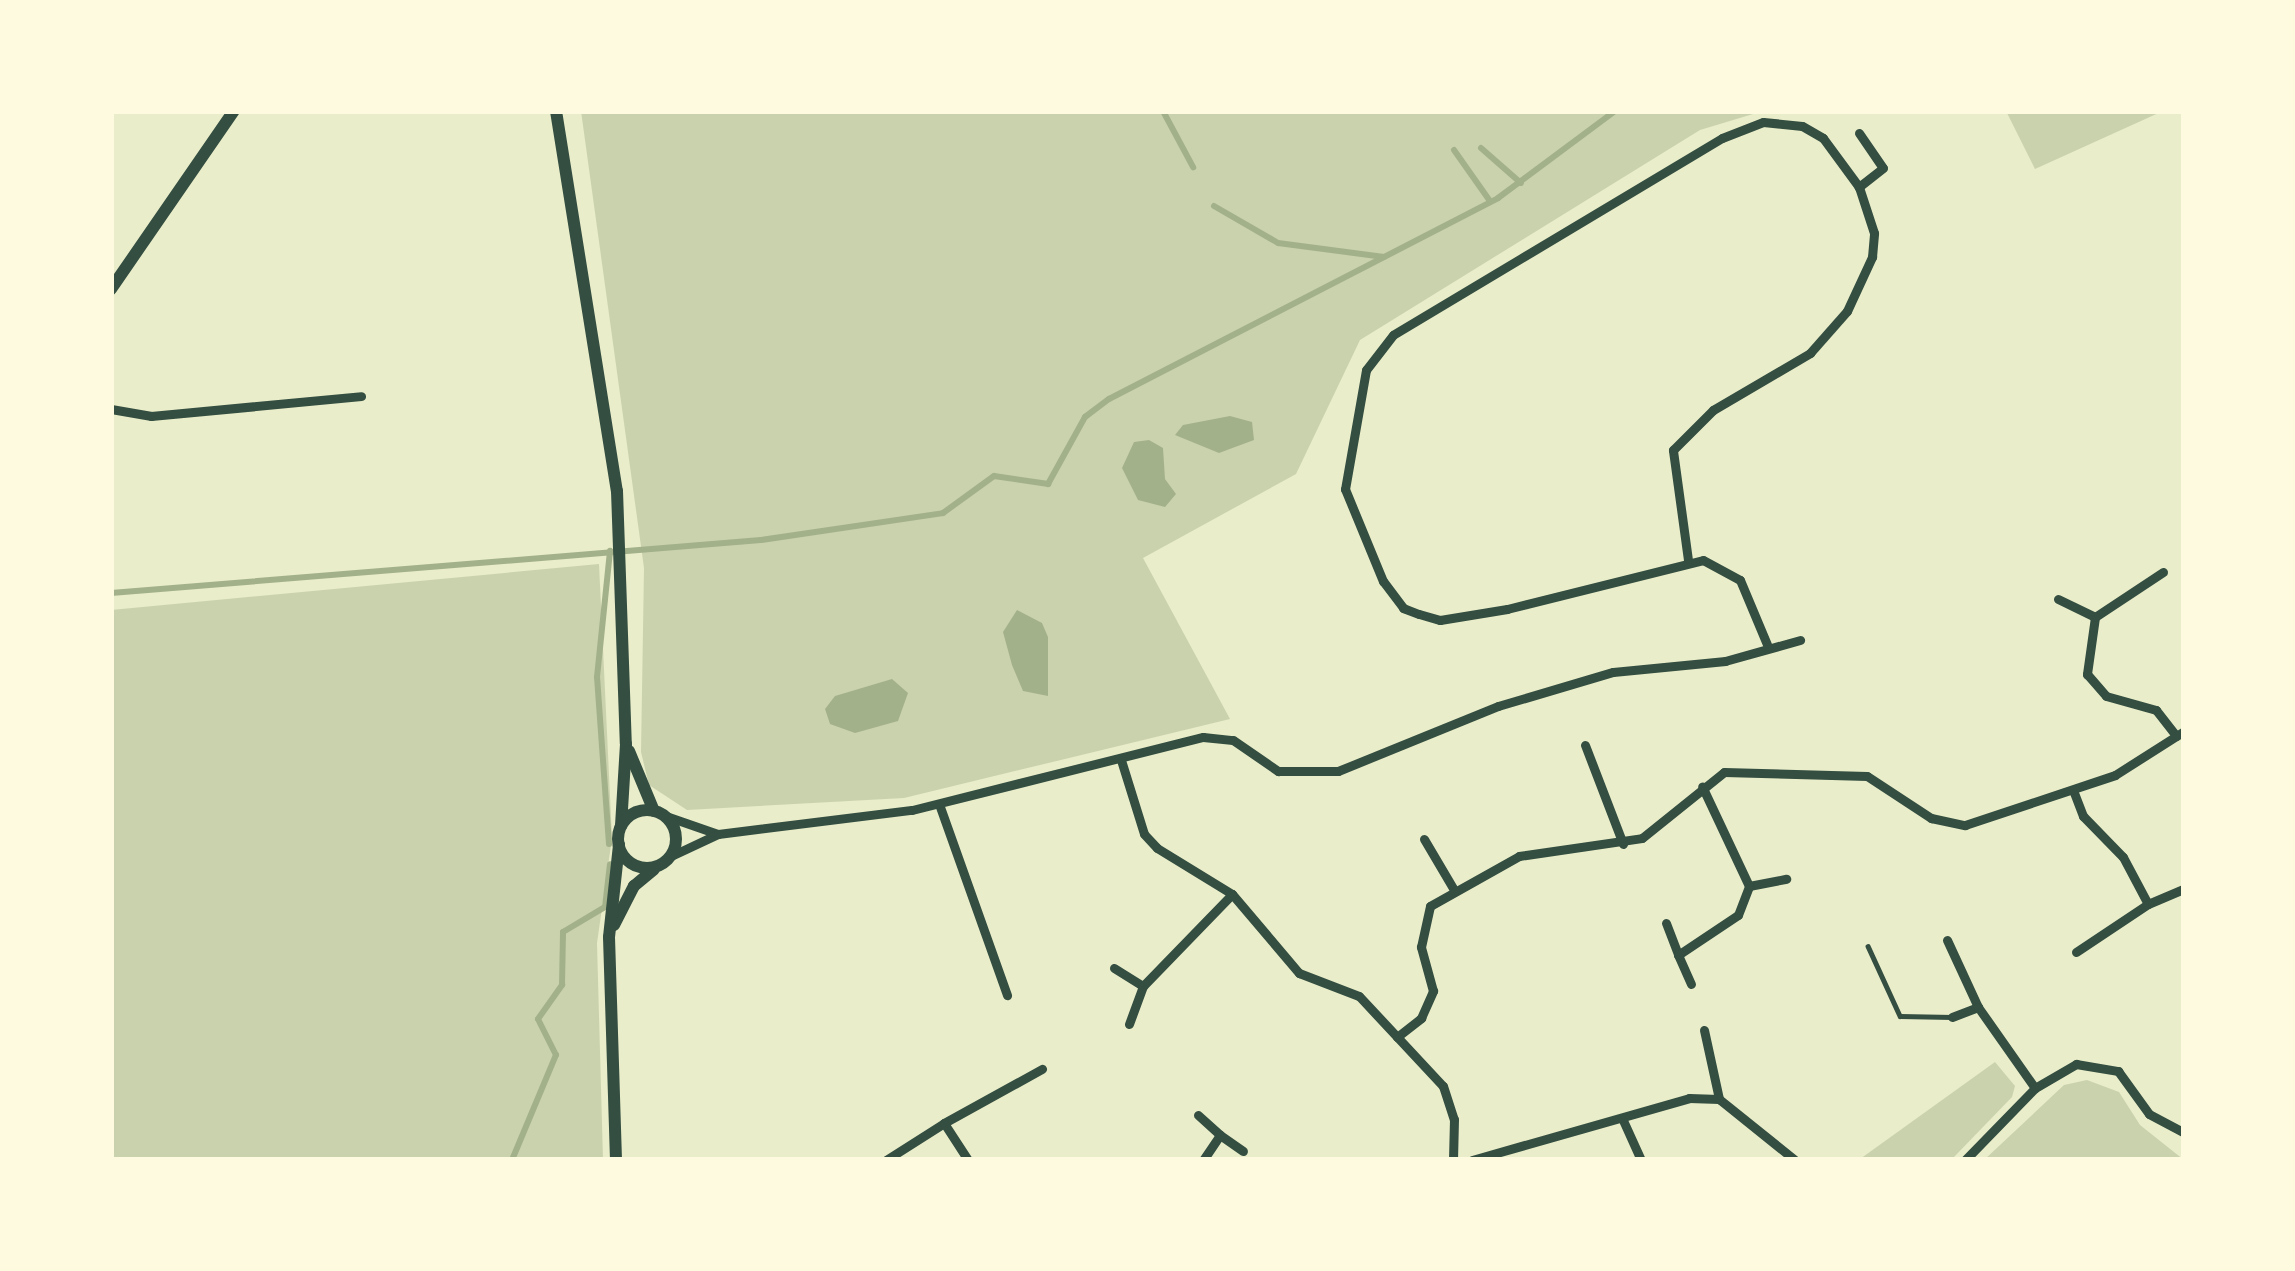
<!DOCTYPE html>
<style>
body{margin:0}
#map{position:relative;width:2295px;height:1271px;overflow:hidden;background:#e9edc9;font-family:Lato,sans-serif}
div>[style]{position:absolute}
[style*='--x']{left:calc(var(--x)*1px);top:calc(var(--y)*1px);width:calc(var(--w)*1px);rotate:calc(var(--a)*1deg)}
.green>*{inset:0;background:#cad2ad}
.water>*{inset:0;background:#a3b18a}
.stream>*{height:6px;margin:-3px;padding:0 3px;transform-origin:3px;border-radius:3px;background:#a3b18a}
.service>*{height:4.5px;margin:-2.25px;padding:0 2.25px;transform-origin:2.25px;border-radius:2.25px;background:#344e41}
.minor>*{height:9px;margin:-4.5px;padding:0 4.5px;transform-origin:4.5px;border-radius:4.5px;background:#344e41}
.tertiary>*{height:12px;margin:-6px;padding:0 6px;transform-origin:6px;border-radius:6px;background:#344e41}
.tertiary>.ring{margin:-6px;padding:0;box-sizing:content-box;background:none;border:12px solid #344e41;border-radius:50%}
span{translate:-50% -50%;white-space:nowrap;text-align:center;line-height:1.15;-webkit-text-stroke:10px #fefae0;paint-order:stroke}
.frame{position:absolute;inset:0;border:114px solid #fefae0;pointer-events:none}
</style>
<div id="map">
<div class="green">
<div style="clip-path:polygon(581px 111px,1763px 111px,1700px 130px,1360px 340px,1296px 474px,1143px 558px,1230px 719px,904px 798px,687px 810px,649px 785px,641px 752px,644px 568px)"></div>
<div style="clip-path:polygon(2006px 111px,2163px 111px,2035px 169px)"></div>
<div style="clip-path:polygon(599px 564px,612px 838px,597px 943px,603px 1160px,111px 1160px,111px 610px)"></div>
<div style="clip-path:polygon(1995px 1062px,2015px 1086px,2012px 1097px,1954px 1157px,1860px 1159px)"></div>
<div style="clip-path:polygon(2087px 1080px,2119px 1092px,2140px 1125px,2184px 1160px,1984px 1160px,2064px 1085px)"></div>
</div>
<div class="water">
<div style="clip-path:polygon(1230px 416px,1252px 422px,1254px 440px,1219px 453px,1175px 435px,1183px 425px)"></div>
<div style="clip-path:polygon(1149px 440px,1163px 448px,1165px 479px,1176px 494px,1165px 507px,1138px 500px,1122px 468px,1134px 442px)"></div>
<div style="clip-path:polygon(1017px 610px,1042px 623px,1048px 637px,1048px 696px,1023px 691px,1012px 665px,1003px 632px)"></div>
<div style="clip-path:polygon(892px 679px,908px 693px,898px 721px,855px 733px,830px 724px,825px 709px,835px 696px)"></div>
</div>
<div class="stream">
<div style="--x:1163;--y:111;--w:64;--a:61.8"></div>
<div style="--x:1481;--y:148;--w:53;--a:41.2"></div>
<div style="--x:1454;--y:150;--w:62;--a:54.8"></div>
<div style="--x:1214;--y:206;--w:74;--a:30"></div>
<div style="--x:1278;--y:243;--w:107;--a:7.5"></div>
<div style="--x:111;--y:593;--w:652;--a:-4.66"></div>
<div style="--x:761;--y:540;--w:184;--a:-8.4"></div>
<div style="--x:943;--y:513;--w:63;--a:-36"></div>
<div style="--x:994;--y:476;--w:55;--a:8.4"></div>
<div style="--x:1048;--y:484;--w:77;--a:-61.1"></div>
<div style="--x:1085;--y:417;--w:30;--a:-37"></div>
<div style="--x:1109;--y:399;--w:438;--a:-27.3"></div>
<div style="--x:1498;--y:198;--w:146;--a:-36.6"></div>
<div style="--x:609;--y:844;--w:167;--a:-94.1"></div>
<div style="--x:597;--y:677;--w:127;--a:-84.1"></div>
<div style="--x:512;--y:1160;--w:114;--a:-67.3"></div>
<div style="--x:556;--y:1055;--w:40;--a:-116.6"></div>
<div style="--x:538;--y:1019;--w:42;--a:-54.8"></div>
<div style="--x:562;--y:985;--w:53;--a:-88.9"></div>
<div style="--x:563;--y:932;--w:49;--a:-30.8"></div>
<div style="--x:605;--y:907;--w:43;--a:-83.4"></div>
</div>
<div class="service">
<div style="--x:1868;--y:946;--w:77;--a:65.4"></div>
<div style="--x:1900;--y:1016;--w:52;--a:1.1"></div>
</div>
<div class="minor">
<div style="--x:1859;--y:133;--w:42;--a:55.6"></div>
<div style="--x:1883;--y:168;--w:31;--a:142"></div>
<div style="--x:111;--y:409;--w:41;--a:9.9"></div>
<div style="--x:151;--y:416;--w:211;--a:-5.4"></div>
<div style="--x:1688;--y:560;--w:111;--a:-97.8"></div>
<div style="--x:1673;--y:450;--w:57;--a:-45"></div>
<div style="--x:1713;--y:410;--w:113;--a:-30.4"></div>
<div style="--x:1810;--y:353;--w:56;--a:-48.6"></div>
<div style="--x:1847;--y:311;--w:60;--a:-65.2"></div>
<div style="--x:1872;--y:257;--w:24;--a:-85"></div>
<div style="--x:1874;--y:233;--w:48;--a:-108.1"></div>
<div style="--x:1859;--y:187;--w:61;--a:-126.3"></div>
<div style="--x:1823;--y:138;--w:24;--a:-150"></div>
<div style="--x:1802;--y:126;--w:39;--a:-174"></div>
<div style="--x:1763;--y:122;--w:44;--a:158.7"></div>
<div style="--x:1722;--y:138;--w:383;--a:149.1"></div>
<div style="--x:1393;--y:335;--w:44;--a:127.6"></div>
<div style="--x:1366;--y:370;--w:121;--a:100"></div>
<div style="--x:1345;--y:489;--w:100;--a:67.6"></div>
<div style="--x:1383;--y:581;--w:34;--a:53"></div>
<div style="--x:1403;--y:608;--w:17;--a:21"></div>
<div style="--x:1419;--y:614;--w:22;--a:16"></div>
<div style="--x:1440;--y:620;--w:68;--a:-9.3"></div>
<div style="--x:1507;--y:609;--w:202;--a:-14"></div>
<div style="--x:1703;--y:560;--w:42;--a:28.4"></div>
<div style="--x:1740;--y:580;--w:73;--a:67.3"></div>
<div style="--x:2163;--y:572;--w:82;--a:146.5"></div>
<div style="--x:2095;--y:617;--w:58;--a:98"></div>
<div style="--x:2087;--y:674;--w:29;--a:49"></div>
<div style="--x:2106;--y:696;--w:52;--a:15.6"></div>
<div style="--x:2156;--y:710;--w:33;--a:52"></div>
<div style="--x:2058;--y:599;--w:41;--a:25.9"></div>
<div style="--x:1585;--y:745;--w:106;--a:69"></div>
<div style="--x:1121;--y:760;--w:77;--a:72.7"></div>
<div style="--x:1144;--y:834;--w:19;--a:47"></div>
<div style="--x:1157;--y:848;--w:88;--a:31.5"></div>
<div style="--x:1232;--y:894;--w:104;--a:49.7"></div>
<div style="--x:1299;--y:973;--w:64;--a:21"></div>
<div style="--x:1359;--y:996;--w:123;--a:47"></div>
<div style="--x:1443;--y:1086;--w:35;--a:72"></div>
<div style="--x:1454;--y:1119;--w:41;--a:91.4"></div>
<div style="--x:2073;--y:790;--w:28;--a:69"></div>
<div style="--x:2083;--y:816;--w:57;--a:45.7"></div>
<div style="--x:2123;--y:857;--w:53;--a:62"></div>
<div style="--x:2148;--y:904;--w:39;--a:-23"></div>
<div style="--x:939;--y:804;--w:203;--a:70.4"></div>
<div style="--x:663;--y:815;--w:58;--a:19.1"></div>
<div style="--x:1424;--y:839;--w:59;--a:59.5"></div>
<div style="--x:671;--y:856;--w:52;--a:-25.1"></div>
<div style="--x:718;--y:834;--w:195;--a:-7.1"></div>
<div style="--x:912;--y:810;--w:300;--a:-14.1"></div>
<div style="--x:1203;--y:737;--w:30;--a:6"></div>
<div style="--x:1233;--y:740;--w:55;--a:34.6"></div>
<div style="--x:1278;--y:771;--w:60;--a:0"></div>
<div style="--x:1338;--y:771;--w:173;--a:-22.1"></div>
<div style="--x:1498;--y:706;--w:120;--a:-16.5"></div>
<div style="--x:1613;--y:672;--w:113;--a:-5.6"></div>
<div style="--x:1725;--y:661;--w:78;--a:-15.6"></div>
<div style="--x:1749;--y:886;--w:38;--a:-11"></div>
<div style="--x:1666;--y:923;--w:34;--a:69"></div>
<div style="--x:1947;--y:940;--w:74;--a:65.2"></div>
<div style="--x:2076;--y:952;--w:87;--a:-33.7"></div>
<div style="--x:1114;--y:968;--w:34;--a:32"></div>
<div style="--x:1691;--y:984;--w:32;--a:-114"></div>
<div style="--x:1678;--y:955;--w:72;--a:-33.7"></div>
<div style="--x:1738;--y:915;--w:31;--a:-69"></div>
<div style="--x:1749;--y:886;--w:110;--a:-115.2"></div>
<div style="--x:1952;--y:1017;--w:28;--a:-21"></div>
<div style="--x:1978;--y:1007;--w:99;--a:54.9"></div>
<div style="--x:1129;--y:1024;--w:40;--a:-69.8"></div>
<div style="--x:1143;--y:986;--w:128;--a:-45.9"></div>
<div style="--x:1704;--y:1030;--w:71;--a:77.7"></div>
<div style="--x:1397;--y:1037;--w:31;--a:-38"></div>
<div style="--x:1421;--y:1018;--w:30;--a:-66"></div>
<div style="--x:1433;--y:991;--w:46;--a:-105.3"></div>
<div style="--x:1421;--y:947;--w:42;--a:-77.6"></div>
<div style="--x:1430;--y:906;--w:102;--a:-29.3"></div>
<div style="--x:1519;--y:856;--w:124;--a:-8.3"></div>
<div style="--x:1642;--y:838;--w:105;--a:-38.8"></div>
<div style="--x:1724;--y:772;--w:143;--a:1.6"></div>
<div style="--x:1867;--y:776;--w:77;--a:33.3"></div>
<div style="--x:1931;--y:818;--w:35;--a:12"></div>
<div style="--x:1965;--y:825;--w:158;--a:-18.4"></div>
<div style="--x:2115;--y:775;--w:82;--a:-32.5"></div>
<div style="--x:1198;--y:1115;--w:30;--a:42"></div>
<div style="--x:1220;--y:1135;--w:30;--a:124"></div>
<div style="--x:1622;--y:1118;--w:46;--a:65.7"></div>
<div style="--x:1220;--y:1135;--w:28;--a:35"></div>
<div style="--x:886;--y:1160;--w:69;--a:-32.5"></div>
<div style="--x:968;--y:1160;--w:44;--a:-123"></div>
<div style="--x:944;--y:1123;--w:112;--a:-28.9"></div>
<div style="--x:1472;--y:1160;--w:226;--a:-15.9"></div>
<div style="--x:1689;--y:1098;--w:30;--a:2"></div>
<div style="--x:1719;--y:1099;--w:97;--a:38.8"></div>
<div style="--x:1965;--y:1160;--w:100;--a:-45.8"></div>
<div style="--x:2035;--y:1088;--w:48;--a:-30.3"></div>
<div style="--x:2076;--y:1064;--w:43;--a:9.5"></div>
<div style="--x:2118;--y:1071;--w:53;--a:54.2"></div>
<div style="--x:2149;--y:1114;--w:40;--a:28"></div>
</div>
<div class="tertiary">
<div style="--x:556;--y:111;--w:385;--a:80.9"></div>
<div style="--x:617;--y:491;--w:253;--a:88"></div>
<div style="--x:626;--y:744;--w:82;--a:93.5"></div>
<div style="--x:111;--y:289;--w:216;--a:-55.4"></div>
<div style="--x:629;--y:751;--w:65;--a:67.4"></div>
<div class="ring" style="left:618px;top:810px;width:46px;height:46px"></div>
<div style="--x:614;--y:925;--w:44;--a:-62.9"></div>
<div style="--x:634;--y:886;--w:26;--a:-40"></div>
<div style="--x:616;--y:1160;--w:223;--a:-91.8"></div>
<div style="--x:609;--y:937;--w:93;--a:-83.8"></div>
</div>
<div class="frame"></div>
</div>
